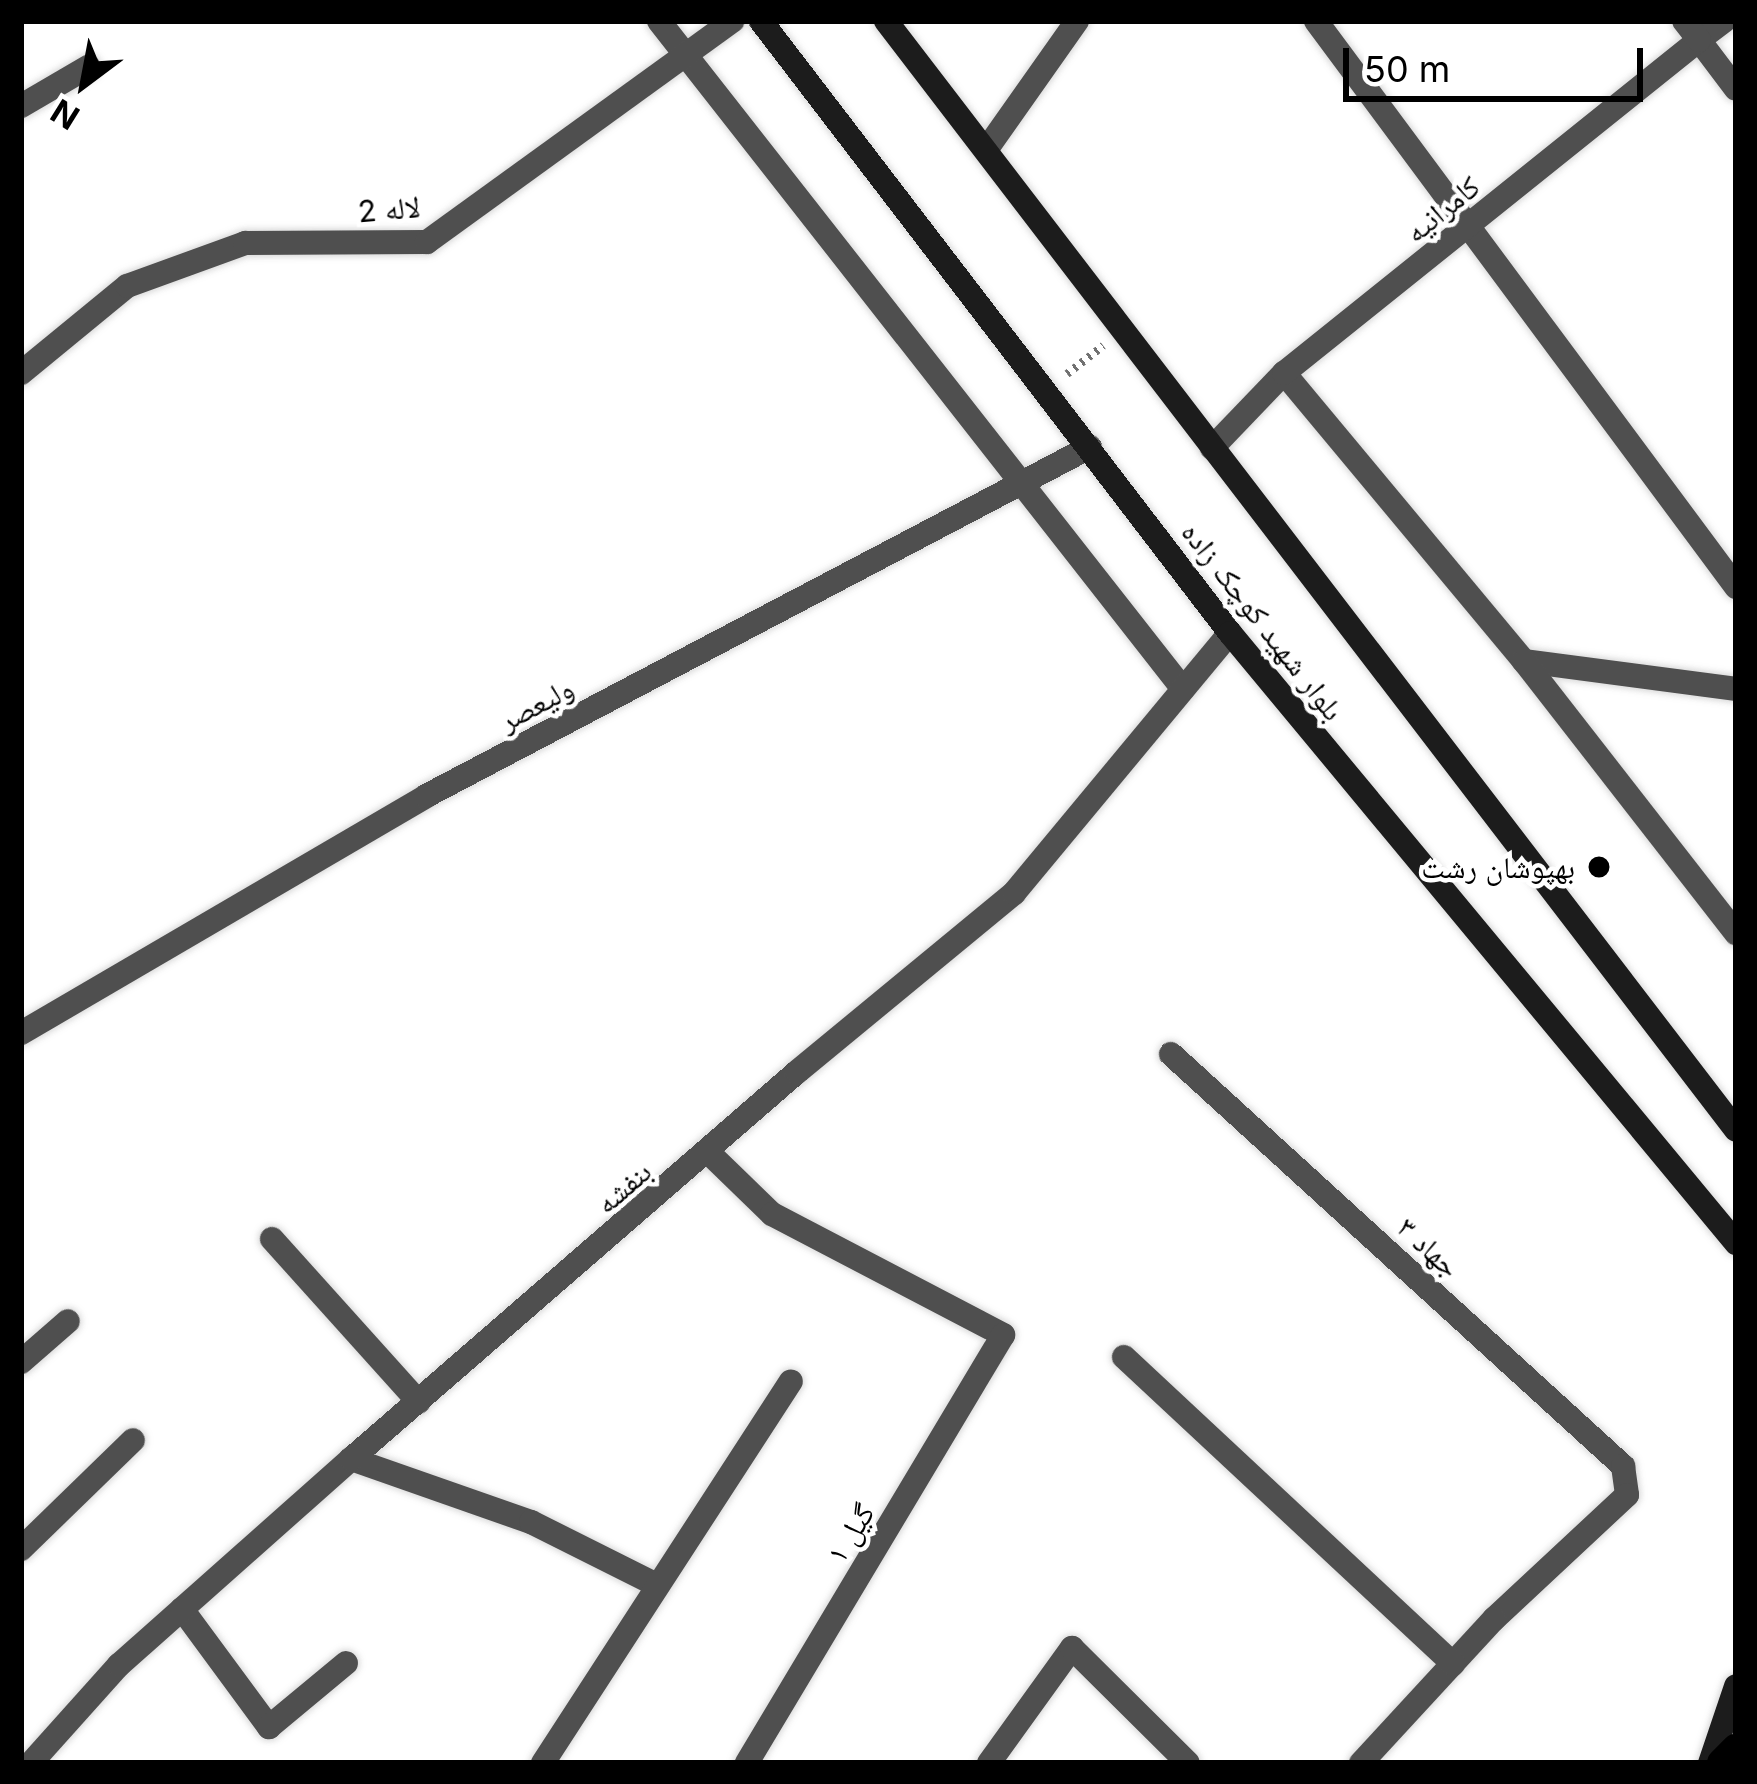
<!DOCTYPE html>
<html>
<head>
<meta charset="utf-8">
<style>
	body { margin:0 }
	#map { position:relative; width:1757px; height:1784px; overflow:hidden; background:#fff; font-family:Inter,"Noto Naskh Arabic",sans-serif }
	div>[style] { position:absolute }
	.path>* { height:8px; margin-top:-4px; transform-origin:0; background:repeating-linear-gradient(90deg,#717171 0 3px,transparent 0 9px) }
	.roads { filter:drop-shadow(0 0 3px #dbdbdb) drop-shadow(0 0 3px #dbdbdb) }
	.lane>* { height:24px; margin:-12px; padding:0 12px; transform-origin:12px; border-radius:12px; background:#4f4f4f }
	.street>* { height:24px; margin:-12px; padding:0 12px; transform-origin:12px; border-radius:12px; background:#4f4f4f }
	.secondary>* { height:24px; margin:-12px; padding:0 12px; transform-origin:12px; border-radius:12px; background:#1c1c1c }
	.primary>* { height:30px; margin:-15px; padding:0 15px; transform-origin:15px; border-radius:15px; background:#000 }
	.dots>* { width:33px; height:33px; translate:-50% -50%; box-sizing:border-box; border:6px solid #fff; border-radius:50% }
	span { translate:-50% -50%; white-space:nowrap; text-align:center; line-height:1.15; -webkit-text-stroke:9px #fff; paint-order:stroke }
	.street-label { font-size:30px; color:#000 }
	.poi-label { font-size:30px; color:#000 }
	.right { translate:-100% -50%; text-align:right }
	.frame { position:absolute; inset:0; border:24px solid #000; pointer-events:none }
	.north { position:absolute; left:24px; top:24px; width:120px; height:120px; -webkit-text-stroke:9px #fff; paint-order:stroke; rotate:212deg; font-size:33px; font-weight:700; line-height:48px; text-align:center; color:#000 }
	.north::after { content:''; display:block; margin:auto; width:42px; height:54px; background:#000; clip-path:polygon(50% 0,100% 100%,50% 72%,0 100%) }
	.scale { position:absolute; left:1343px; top:48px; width:300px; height:54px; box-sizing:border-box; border:6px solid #000; border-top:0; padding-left:15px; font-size:36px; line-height:42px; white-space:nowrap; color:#000; -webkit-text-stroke:9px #fff; paint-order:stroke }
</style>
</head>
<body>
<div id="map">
	<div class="path">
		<i style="left:1067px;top:374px;width:46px;rotate:-37.9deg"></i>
	</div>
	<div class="roads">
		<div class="lane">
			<i style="left:1316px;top:21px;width:705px;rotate:53.42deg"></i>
			<i style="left:1724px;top:21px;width:31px;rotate:143deg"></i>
			<i style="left:1699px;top:40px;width:61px;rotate:52.9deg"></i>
			<i style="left:21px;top:106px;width:78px;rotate:-30.2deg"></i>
			<i style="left:986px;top:150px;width:158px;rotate:-54.8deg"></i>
			<i style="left:1524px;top:661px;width:214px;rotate:7.5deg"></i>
			<i style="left:1171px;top:1054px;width:612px;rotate:42.35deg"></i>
			<i style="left:1623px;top:1466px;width:29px;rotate:82deg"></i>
			<i style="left:1627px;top:1495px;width:182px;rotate:137deg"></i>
			<i style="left:1494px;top:1619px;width:196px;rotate:132.7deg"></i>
			<i style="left:708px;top:1152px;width:89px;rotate:44.1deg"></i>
			<i style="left:772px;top:1214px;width:261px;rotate:27.6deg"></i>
			<i style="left:1003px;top:1335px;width:499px;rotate:120.9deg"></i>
			<i style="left:272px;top:1239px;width:219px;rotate:48deg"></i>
			<i style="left:1124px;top:1357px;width:450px;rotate:43deg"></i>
			<i style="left:21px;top:1362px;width:62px;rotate:-41.1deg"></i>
			<i style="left:351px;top:1459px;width:191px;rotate:19.3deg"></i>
			<i style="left:531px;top:1522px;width:139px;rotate:26.6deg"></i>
			<i style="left:21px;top:1549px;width:156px;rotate:-44.2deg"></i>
			<i style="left:182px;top:1609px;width:147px;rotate:53.6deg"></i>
			<i style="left:269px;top:1727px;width:100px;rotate:-39.7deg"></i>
			<i style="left:543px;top:1763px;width:455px;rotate:-57deg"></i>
			<i style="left:989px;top:1763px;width:142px;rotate:-54.2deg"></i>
			<i style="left:1072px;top:1648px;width:163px;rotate:44.8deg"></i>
		</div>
		<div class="street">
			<i style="left:659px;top:21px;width:849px;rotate:51.89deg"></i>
			<i style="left:21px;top:373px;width:137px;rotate:-39.4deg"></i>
			<i style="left:127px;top:286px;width:126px;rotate:-20deg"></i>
			<i style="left:245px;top:243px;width:182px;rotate:-0.3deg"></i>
			<i style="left:427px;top:242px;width:377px;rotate:-35.9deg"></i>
			<i style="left:1284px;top:373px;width:375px;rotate:50.2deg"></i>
			<i style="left:1524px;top:661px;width:345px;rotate:52.1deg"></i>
			<i style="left:1212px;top:448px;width:104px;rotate:-46.2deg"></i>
			<i style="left:1284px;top:373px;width:532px;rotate:-38.74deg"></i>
			<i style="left:1699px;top:40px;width:24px;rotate:-128deg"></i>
			<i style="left:21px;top:1033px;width:469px;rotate:-30.3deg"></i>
			<i style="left:426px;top:796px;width:750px;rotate:-27.73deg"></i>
			<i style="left:31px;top:1763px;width:132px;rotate:-48.1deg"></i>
			<i style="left:119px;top:1665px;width:310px;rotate:-41.6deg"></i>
			<i style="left:351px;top:1459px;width:590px;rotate:-40.95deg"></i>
			<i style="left:797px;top:1072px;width:281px;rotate:-39.5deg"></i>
			<i style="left:1014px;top:893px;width:338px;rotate:-50.3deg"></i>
		</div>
		<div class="secondary">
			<i style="left:761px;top:21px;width:771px;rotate:52.54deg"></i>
			<i style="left:1230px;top:633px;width:793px;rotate:50.32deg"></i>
			<i style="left:886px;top:21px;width:1397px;rotate:52.53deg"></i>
			<i style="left:1710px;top:1763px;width:81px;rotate:-71.3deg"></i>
		</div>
		<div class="primary">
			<i style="left:1722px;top:1763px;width:20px;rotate:-45deg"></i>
		</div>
	</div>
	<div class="dots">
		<i style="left:1599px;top:867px;background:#000"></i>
	</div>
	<div class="street-label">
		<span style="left:389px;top:209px;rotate:-5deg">لاله 2</span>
		<span style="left:1442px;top:209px;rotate:-39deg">کامرانیه</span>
		<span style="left:1263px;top:621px;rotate:52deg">بلوار شهید کوچک زاده</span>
		<span style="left:536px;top:704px;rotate:-28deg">ولیعصر</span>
		<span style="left:623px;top:1187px;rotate:-41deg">بنفشه</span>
		<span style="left:1429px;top:1247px;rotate:42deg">جهاد ۳</span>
		<span style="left:850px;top:1533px;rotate:-58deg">گیل ۱</span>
	</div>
	<div class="poi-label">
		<span class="right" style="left:1575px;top:867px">بهپوشان رشت</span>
	</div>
	<div class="frame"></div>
	<div class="north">N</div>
	<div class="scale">50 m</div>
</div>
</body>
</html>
